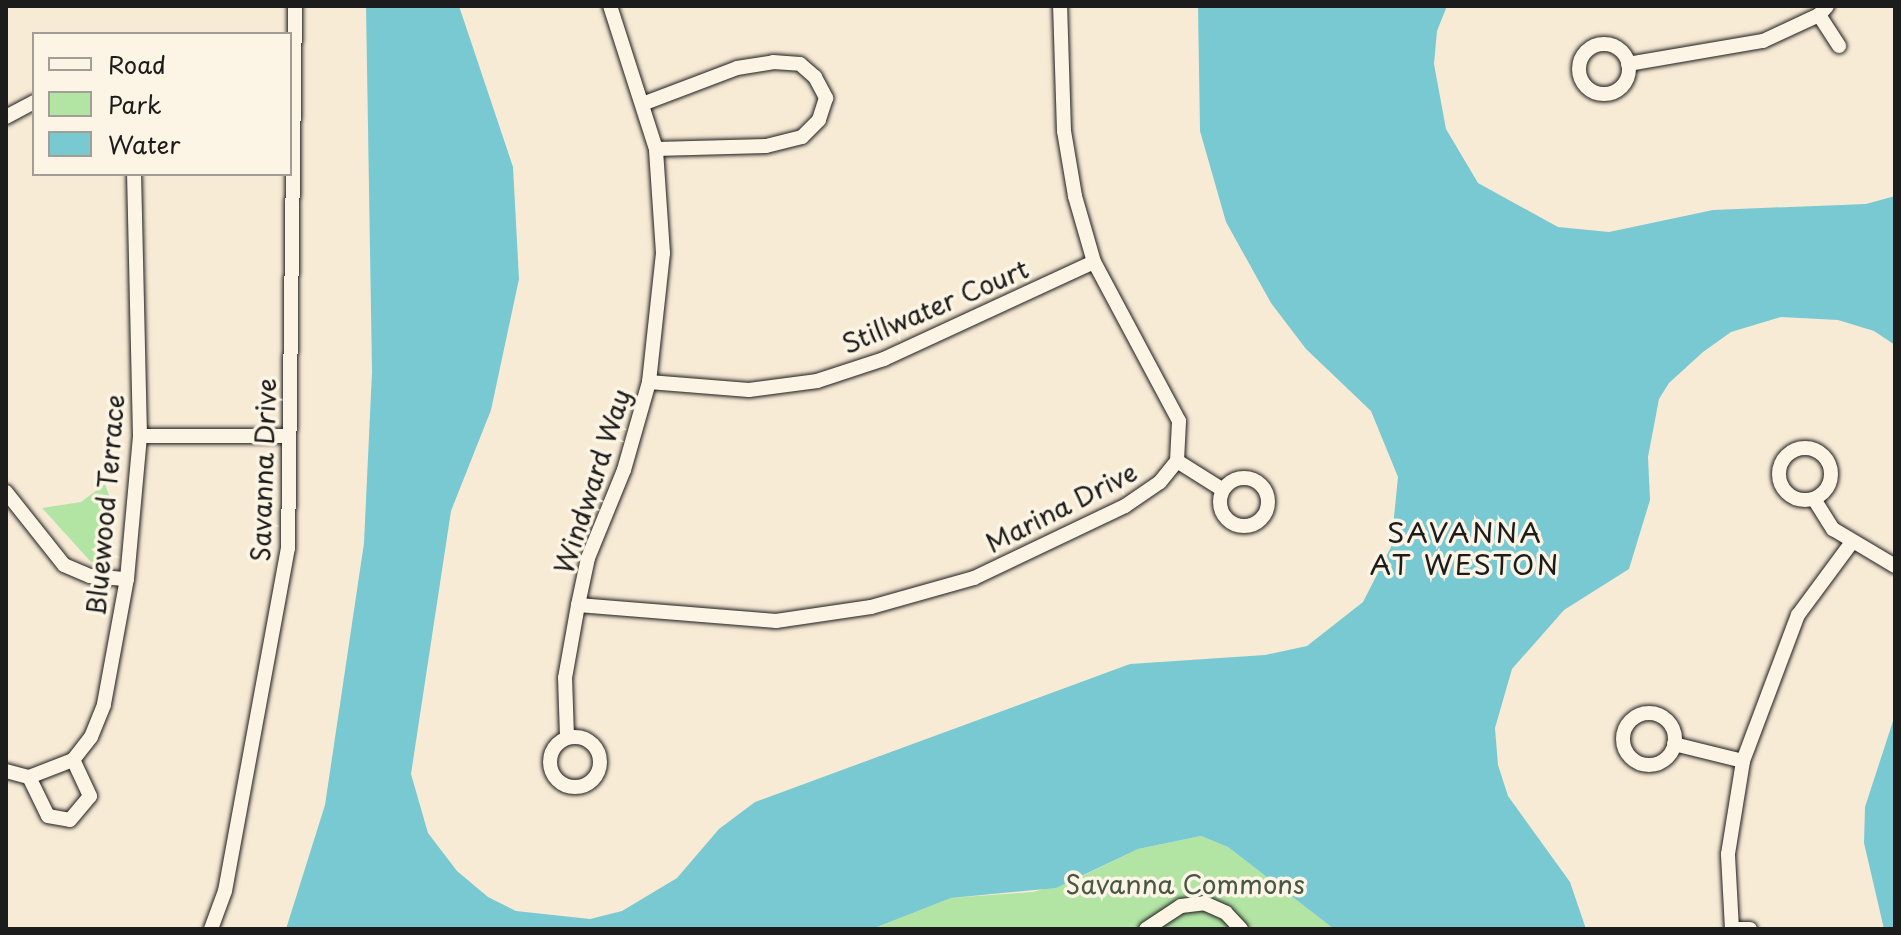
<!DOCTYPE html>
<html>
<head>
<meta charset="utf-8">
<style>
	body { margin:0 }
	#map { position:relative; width:1901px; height:935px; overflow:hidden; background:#f8ebd6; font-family:"Playpen Sans",sans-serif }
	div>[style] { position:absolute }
	.green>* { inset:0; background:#b2e4a4 }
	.water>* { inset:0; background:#78c9d2 }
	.roads { filter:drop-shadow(0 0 2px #1c1c1c) drop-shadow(0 0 2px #1c1c1c) }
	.minor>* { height:14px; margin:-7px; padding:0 7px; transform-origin:7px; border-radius:7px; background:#fcf5e5 }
	.minor>.ring { margin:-7px; padding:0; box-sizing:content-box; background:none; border:14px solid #fcf5e5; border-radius:50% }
	span { translate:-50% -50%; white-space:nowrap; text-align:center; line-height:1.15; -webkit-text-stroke:7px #fcf5e5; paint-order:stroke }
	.street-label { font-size:26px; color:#1c1c1c }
	.park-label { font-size:26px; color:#495845 }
	.neighbourhood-label { font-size:28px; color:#1c1c1c; letter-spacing:2px }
	.frame { position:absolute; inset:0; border:8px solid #1c1c1c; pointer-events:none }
	.legend { position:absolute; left:32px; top:32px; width:260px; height:144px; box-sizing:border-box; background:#fcf5e5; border:2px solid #a29e95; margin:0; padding:10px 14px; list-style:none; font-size:24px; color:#1c1c1c }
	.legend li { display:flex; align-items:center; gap:16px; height:40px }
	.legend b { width:40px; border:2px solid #a29e95 }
</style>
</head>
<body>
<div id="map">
	<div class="green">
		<i style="clip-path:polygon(105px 484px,112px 504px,111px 540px,103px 559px,91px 562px,42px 508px,81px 502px)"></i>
		<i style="clip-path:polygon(1201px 836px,1228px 847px,1334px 929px,872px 929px,951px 898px,1033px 892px,1072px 881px,1138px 849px)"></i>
	</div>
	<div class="water">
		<i style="clip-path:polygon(366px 6px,459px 6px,513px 167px,519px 279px,491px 410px,451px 511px,411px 774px,428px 833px,457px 871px,488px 897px,516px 911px,590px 919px,622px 911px,677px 878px,719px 829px,755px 802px,1130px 664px,1265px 655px,1307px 646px,1363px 602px,1391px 547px,1398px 477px,1371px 411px,1306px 349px,1271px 303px,1226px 222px,1200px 131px,1198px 6px,1447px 6px,1437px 31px,1434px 64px,1446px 129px,1478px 183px,1558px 227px,1609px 232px,1713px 210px,1866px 204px,1895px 196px,1895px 345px,1874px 331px,1838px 320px,1781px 317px,1731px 332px,1703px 352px,1669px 383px,1659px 399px,1648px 457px,1650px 500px,1629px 569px,1564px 610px,1512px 669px,1495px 728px,1498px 765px,1508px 796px,1570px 882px,1586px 929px,1334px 929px,1228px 847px,1201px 836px,1138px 849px,1056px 888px,951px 898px,872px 929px,286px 929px,325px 805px,364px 543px,372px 372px)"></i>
		<i style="clip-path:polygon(1895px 715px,1895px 929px,1884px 929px,1864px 843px,1865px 807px)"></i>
	</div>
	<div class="roads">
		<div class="minor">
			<i style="left:1819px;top:15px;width:37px;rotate:57deg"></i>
			<i class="ring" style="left:1579px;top:44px;width:36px;height:36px"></i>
			<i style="left:1628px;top:64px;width:137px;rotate:-9.7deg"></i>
			<i style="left:1763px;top:41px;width:62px;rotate:-24.9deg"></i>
			<i style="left:1819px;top:15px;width:12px;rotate:-48deg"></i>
			<i style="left:645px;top:103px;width:98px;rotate:-20.8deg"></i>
			<i style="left:737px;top:68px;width:36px;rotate:-9deg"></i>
			<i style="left:773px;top:62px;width:27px;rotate:4deg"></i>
			<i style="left:800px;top:64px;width:20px;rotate:41deg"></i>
			<i style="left:815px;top:77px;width:24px;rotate:62deg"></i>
			<i style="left:826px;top:98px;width:23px;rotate:108deg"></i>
			<i style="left:819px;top:120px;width:24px;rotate:135deg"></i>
			<i style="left:802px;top:137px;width:37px;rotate:166deg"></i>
			<i style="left:766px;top:146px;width:110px;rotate:178.4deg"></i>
			<i style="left:6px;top:117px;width:32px;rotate:-28deg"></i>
			<i style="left:649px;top:382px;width:100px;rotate:4.6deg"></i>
			<i style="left:749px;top:390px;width:69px;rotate:-7.5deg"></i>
			<i style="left:817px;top:381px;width:71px;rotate:-18.2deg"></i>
			<i style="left:884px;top:359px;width:231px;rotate:-24.8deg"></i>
			<i style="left:140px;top:436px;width:149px"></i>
			<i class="ring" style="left:1779px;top:448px;width:38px;height:38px"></i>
			<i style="left:1177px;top:461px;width:54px;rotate:32.2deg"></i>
			<i class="ring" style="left:1220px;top:478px;width:34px;height:34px"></i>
			<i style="left:6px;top:492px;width:93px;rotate:51.5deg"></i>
			<i style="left:64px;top:565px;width:28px;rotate:23deg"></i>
			<i style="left:90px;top:576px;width:37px;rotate:5deg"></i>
			<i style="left:1814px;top:499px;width:36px;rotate:58deg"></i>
			<i style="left:1833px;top:529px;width:72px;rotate:30.8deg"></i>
			<i style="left:578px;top:605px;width:199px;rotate:4.6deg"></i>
			<i style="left:776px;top:621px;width:96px;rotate:-8.4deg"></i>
			<i style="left:871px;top:607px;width:107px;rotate:-15.7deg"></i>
			<i style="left:974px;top:578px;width:167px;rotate:-25.5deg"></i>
			<i style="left:1125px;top:506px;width:42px;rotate:-34.4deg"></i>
			<i style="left:1160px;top:482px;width:27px;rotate:-51deg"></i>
			<i style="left:1177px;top:461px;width:40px;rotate:-87.1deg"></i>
			<i style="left:1179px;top:421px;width:180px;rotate:-118.1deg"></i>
			<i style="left:1094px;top:262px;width:69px;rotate:-106.1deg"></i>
			<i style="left:1075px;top:196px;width:66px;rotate:-99.6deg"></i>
			<i style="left:1064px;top:131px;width:125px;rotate:-91.8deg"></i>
			<i class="ring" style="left:1623px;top:713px;width:38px;height:38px"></i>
			<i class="ring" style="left:550px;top:737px;width:36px;height:36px"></i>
			<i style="left:567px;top:737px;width:59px;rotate:-91.9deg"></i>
			<i style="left:565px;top:678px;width:74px;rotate:-79.9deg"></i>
			<i style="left:578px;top:605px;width:48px;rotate:-78deg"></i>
			<i style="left:588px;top:558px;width:95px;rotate:-67.8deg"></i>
			<i style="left:624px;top:470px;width:91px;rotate:-74.1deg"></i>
			<i style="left:649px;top:382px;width:130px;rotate:-83.8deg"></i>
			<i style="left:663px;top:253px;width:104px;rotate:-93.9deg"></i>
			<i style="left:656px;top:149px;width:150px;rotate:-107.8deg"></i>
			<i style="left:1674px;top:744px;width:71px;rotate:13.8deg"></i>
			<i style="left:6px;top:771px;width:24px;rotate:15deg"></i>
			<i style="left:29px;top:777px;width:47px;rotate:-21.1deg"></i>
			<i style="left:73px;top:760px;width:29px;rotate:-52deg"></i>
			<i style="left:91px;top:737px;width:35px;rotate:-68deg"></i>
			<i style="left:104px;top:704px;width:127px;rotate:-79.6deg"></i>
			<i style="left:127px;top:579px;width:144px;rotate:-84.8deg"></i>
			<i style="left:140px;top:436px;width:262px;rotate:-91.3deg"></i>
			<i style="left:29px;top:777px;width:43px;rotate:64deg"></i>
			<i style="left:48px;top:816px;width:22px;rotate:10deg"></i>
			<i style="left:70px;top:820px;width:31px;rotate:-50deg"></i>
			<i style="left:90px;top:796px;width:40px;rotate:-115deg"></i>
			<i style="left:211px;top:929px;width:40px;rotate:-69.8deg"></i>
			<i style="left:225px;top:891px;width:349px;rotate:-79.6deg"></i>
			<i style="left:288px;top:548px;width:542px;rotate:-89.26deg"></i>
			<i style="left:1146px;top:929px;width:42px;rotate:-33.3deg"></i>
			<i style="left:1181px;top:906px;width:23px;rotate:-7deg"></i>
			<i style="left:1204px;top:903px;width:24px;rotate:24deg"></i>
			<i style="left:1226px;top:913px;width:22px;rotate:47deg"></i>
			<i style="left:1732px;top:929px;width:75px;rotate:-93.1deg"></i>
			<i style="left:1728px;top:854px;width:94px;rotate:-80.8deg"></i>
			<i style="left:1743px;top:761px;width:156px;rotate:-69.4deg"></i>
			<i style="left:1798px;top:615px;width:91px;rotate:-53.5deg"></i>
			<i style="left:1736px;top:929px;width:14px"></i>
		</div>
	</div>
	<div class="street-label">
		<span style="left:935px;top:306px;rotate:-23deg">Stillwater Court</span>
		<span style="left:263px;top:470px;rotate:-88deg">Savanna Drive</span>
		<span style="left:592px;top:481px;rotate:-72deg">Windward Way</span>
		<span style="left:105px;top:505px;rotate:-85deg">Bluewood Terrace</span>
		<span style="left:1061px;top:507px;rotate:-27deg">Marina Drive</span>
	</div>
	<div class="park-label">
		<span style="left:1185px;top:884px">Savanna Commons</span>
	</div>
	<div class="neighbourhood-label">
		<span style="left:1465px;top:548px">SAVANNA<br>AT WESTON</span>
	</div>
	<div class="frame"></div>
	<ul class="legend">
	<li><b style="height:10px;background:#fcf5e5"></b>Road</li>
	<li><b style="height:22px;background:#b2e4a4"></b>Park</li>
	<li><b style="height:22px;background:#78c9d2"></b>Water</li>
	</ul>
</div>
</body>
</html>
